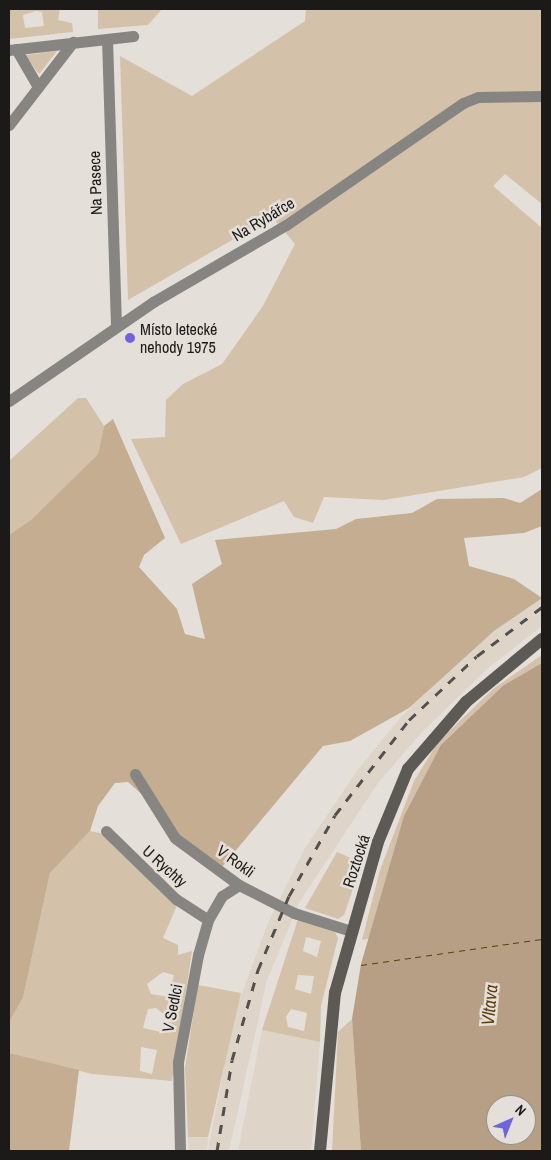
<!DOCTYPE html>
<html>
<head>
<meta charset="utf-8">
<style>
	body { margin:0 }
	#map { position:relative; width:551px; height:1160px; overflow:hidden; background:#e5dfd9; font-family:"Archivo Narrow",sans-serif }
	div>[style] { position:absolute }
	.built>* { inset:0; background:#ded4c7 }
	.green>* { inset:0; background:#d3c1aa }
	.forest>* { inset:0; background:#c4ad91 }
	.water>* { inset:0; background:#b69f84 }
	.ferry>* { height:1px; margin-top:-0.5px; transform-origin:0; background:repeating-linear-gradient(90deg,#5c3c09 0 6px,transparent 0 11px) }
	.minor>* { height:11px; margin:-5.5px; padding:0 5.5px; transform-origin:5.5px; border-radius:5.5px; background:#878582 }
	.secondary>* { height:12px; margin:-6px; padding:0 6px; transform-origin:6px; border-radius:6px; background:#5d5a56 }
	.rail>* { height:3px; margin-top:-1.5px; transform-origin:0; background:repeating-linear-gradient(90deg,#53504d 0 9px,transparent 0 18px) }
	.dots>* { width:14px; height:14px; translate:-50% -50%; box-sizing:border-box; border:2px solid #e5dfd9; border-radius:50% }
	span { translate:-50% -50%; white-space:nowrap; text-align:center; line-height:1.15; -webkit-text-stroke:5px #e5dfd9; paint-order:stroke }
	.street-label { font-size:16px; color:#1c1a18 }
	.poi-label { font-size:16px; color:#1c1a18 }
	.left { translate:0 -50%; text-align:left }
	.water-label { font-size:18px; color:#5c3c09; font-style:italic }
	.frame { position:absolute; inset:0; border:10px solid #1c1a18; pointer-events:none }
	.north { position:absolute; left:486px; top:1095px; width:50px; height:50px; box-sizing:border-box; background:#e5dfd9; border:1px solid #95908c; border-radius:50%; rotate:44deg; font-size:14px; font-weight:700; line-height:20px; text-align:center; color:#1c1a18 }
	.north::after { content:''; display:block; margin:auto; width:18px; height:22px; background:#6d64de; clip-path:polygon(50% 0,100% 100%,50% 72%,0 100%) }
</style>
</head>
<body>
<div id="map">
	<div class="built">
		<i style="clip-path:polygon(542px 596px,542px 626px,488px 668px,421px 733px,378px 783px,300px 901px,267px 980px,229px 1151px,208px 1151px,235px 1012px,268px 923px,305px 848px,359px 768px,402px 716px,471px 649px)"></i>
		<i style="clip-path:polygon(262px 1030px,320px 1042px,311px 1151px,238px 1151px)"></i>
		<i style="clip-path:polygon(188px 1137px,208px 1137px,207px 1151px,189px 1151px)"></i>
	</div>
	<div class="green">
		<i style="clip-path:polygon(evenodd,9px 9px,60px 9px,58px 20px,72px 23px,73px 32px,9px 39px,9px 9px,36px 11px,42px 12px,44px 26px,25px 28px,23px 15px,36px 11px)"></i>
		<i style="clip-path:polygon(98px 9px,162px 9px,148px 25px,98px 29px)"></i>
		<i style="clip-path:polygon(306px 9px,542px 9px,542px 204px,505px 174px,493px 186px,542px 228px,542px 468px,524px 477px,384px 500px,324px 497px,313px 523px,294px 517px,284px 501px,181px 544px,131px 439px,165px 437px,166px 400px,183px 384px,222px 364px,263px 306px,295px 244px,272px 217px,128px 300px,120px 56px,192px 96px,305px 21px)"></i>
		<i style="clip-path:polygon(57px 51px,39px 74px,26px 57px,26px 55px)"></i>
		<i style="clip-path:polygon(78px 398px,86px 398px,104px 426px,98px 454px,32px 519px,9px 535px,9px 461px)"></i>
		<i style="clip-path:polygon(542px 655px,542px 663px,504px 685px,371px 938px,362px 940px,380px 870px,414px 781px,438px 742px,493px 689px)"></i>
		<i style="clip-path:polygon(evenodd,90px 831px,104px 834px,178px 903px,163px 938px,178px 945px,178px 955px,192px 951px,172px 1081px,92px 1074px,9px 1053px,9px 1022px,23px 998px,50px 873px,90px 831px,163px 972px,174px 975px,172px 983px,176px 984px,169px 997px,151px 994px,147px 984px,163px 972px,90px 831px,156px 1008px,170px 1019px,168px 1028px,161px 1032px,143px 1028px,148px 1009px,156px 1008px,90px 831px,141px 1047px,157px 1050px,152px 1074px,140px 1071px,141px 1047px)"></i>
		<i style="clip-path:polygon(337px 852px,362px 863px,344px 915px,338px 919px,305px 908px)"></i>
		<i style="clip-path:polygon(evenodd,298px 919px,335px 932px,338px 938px,321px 1006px,320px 1042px,262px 1030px,298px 919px,306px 937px,321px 941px,317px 957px,303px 951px,306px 937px,298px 919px,298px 975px,314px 976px,311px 994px,295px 989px,298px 975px,298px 919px,291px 1009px,307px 1013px,304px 1031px,288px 1027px,286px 1017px,291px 1009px)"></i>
		<i style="clip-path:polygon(198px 985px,241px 993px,208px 1137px,188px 1137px,185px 1068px)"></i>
		<i style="clip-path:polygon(352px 1019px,361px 1151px,332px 1151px,338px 1032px)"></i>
	</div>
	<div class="forest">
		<i style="clip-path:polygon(113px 419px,165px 538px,144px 555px,139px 567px,177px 609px,185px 634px,205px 639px,192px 584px,222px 564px,215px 540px,336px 529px,356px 519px,412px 513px,437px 499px,504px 498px,520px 503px,542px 489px,542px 526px,524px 533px,464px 538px,469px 566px,514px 579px,542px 598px,494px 631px,409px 708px,350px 741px,323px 746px,222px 867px,171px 829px,156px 807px,128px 782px,115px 783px,98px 806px,90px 831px,50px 873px,23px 998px,9px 1022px,9px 535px,32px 519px,98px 454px,104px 426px)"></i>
		<i style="clip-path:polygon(9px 1053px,79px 1070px,69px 1151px,9px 1151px)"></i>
	</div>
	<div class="water">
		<i style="clip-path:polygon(evenodd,542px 663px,542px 1151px,361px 1151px,352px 1019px,361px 964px,404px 816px,441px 745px,504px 685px,542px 663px,496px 1105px,526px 1105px,526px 1135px,496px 1135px,496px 1105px)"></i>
	</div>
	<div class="ferry">
		<i style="left:361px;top:965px;width:183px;rotate:-8.2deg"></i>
	</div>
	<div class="minor">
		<i style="left:107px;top:39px;width:287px;rotate:88.2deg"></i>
		<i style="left:16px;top:49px;width:44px;rotate:59.9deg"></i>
		<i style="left:9px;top:50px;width:125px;rotate:-6.4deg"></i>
		<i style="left:9px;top:125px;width:105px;rotate:-52.4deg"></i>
		<i style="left:9px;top:401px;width:175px;rotate:-34.5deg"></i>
		<i style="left:153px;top:302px;width:154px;rotate:-30.1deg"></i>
		<i style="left:286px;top:225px;width:215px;rotate:-34.6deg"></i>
		<i style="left:463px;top:103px;width:16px;rotate:-22deg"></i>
		<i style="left:478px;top:97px;width:64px;rotate:-0.9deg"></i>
		<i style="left:135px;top:774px;width:75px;rotate:58deg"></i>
		<i style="left:175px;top:838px;width:79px;rotate:36.3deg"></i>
		<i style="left:239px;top:885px;width:62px;rotate:27deg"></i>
		<i style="left:294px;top:913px;width:60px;rotate:17.5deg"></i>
		<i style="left:106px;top:831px;width:98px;rotate:44.2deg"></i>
		<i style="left:176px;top:899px;width:38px;rotate:33deg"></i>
		<i style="left:180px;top:1151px;width:89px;rotate:-91.3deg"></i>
		<i style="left:178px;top:1062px;width:109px;rotate:-79.4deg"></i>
		<i style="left:198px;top:955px;width:36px;rotate:-74deg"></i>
		<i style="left:208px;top:920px;width:28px;rotate:-60deg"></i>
		<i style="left:222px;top:896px;width:20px;rotate:-33deg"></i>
	</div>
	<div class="secondary">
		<i style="left:320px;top:1151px;width:159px;rotate:-84.6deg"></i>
		<i style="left:335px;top:993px;width:157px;rotate:-74.1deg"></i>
		<i style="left:378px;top:842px;width:79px;rotate:-67.7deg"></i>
		<i style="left:408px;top:769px;width:89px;rotate:-49.1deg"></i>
		<i style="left:466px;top:702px;width:99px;rotate:-39.7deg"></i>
	</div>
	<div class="rail">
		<i style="left:217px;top:1151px;width:92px;rotate:-80.6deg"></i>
		<i style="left:232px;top:1060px;width:94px;rotate:-73.9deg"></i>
		<i style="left:258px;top:970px;width:80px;rotate:-67.3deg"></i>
		<i style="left:289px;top:896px;width:93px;rotate:-60.4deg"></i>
		<i style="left:335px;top:815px;width:120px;rotate:-52.1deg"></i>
		<i style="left:409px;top:720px;width:93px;rotate:-43.3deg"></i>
		<i style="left:477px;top:656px;width:81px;rotate:-37deg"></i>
	</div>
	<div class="dots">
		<i style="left:130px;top:338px;background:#6d64de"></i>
	</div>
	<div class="street-label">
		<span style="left:95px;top:183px;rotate:-92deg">Na Pasece</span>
		<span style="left:263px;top:219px;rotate:-31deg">Na Rybářce</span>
		<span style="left:236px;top:861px;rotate:36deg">V Rokli</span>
		<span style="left:356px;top:861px;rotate:-72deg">Roztocká</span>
		<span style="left:165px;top:866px;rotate:42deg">U Rychty</span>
		<span style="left:172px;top:1008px;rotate:-79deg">V Sedlci</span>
	</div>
	<div class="poi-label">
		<span class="left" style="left:140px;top:338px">Místo letecké<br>nehody 1975</span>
	</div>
	<div class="water-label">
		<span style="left:490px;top:1005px;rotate:-85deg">Vltava</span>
	</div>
	<div class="frame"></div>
	<div class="north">N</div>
</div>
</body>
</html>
